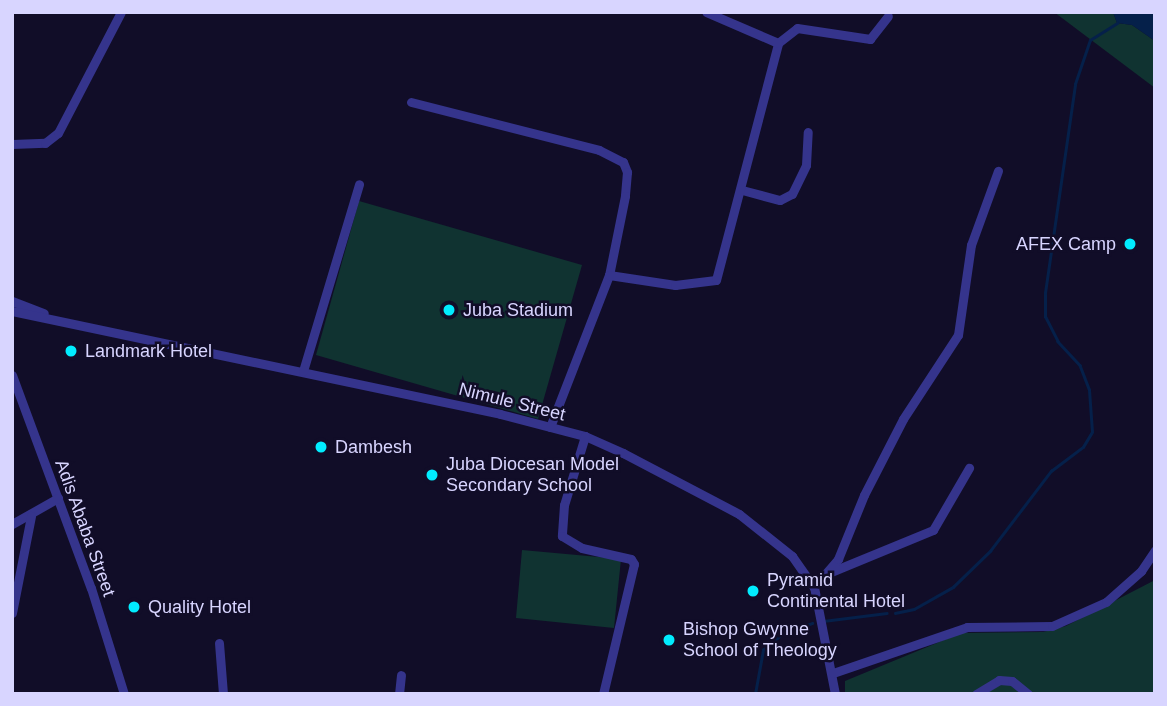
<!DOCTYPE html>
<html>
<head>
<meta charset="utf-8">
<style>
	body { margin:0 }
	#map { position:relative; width:1167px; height:706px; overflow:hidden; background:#110d28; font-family:Helvetica,sans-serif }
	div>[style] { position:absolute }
	.green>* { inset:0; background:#103331 }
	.water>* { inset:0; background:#05204a }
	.stream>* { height:2.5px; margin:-1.25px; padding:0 1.25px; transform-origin:1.25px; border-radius:1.25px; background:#05204a }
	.minor>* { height:9px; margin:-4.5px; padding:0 4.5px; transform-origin:4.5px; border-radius:4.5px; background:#35348c }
	.dots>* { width:19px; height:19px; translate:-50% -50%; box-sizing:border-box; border:4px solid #110d28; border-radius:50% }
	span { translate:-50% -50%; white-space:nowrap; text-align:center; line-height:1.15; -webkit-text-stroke:5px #110d28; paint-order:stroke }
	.poi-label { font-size:18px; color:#d8d5ff }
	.right { translate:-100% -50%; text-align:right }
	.left { translate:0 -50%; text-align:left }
	.street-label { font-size:18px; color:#d8d5ff }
	.frame { position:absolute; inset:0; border:14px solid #d8d5ff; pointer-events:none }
</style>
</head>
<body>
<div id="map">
	<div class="green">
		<i style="clip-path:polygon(1054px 12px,1113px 12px,1117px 23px,1132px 25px,1155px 41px,1155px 88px)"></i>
		<i style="clip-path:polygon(359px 201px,582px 265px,538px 419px,316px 355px)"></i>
		<i style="clip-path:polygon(522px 550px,621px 559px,614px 628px,516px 618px)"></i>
		<i style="clip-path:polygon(1155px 580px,1155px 694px,845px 694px,845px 681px,961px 633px,1043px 632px,1066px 626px)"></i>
	</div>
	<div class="water">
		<i style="clip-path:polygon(1113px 12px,1155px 12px,1155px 41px,1132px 25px,1117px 23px)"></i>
	</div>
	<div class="stream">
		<i style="left:895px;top:613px;width:19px;rotate:-12deg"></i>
		<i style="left:914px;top:609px;width:45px;rotate:-29.4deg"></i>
		<i style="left:953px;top:587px;width:52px;rotate:-44.2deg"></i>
		<i style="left:990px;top:551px;width:101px;rotate:-52.7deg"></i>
		<i style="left:1051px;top:471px;width:40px;rotate:-37deg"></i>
		<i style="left:1083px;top:447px;width:17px;rotate:-59deg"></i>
		<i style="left:1092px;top:432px;width:42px;rotate:-94.1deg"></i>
		<i style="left:1089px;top:390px;width:26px;rotate:-111deg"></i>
		<i style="left:1080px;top:366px;width:33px;rotate:-133deg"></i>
		<i style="left:1058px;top:342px;width:28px;rotate:-117deg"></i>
		<i style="left:1045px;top:317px;width:24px;rotate:-90deg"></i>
		<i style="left:1045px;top:293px;width:211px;rotate:-81.8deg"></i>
		<i style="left:1075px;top:84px;width:46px;rotate:-71.2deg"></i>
		<i style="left:1090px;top:40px;width:32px;rotate:-32deg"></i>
		<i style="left:823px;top:621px;width:64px;rotate:-7.1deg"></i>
		<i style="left:755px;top:694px;width:45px;rotate:-79.7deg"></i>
		<i style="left:763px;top:650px;width:25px;rotate:-40deg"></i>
		<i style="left:782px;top:634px;width:32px;rotate:-20deg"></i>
	</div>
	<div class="minor">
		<i style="left:778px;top:43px;width:24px;rotate:-38deg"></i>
		<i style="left:797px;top:28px;width:74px;rotate:8.6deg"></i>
		<i style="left:870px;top:39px;width:29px;rotate:-52deg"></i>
		<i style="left:411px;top:102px;width:194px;rotate:14.3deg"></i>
		<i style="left:599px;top:150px;width:27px;rotate:27deg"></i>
		<i style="left:623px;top:162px;width:11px;rotate:68deg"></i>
		<i style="left:627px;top:172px;width:24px;rotate:95deg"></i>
		<i style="left:625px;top:196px;width:81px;rotate:101.4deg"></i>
		<i style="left:609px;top:275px;width:163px;rotate:111.2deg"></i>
		<i style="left:12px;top:144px;width:33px;rotate:-2deg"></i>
		<i style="left:45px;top:143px;width:16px;rotate:-38deg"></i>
		<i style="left:58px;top:133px;width:136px;rotate:-62.5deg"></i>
		<i style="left:742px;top:190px;width:39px;rotate:15deg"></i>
		<i style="left:780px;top:200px;width:13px;rotate:-27deg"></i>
		<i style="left:792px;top:194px;width:32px;rotate:-64deg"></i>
		<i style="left:806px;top:165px;width:33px;rotate:-87deg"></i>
		<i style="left:609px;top:275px;width:67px;rotate:8.6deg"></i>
		<i style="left:675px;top:285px;width:41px;rotate:-7deg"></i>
		<i style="left:716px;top:280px;width:245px;rotate:-75.3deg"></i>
		<i style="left:778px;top:43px;width:78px;rotate:-156.7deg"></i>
		<i style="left:12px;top:301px;width:34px;rotate:21deg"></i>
		<i style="left:12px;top:311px;width:499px;rotate:11.9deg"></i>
		<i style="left:500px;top:414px;width:88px;rotate:14.5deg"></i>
		<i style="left:585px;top:436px;width:42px;rotate:24.1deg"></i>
		<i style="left:623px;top:453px;width:131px;rotate:27.7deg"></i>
		<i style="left:739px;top:514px;width:68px;rotate:38.4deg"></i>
		<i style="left:792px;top:556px;width:38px;rotate:55deg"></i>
		<i style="left:814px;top:587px;width:109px;rotate:78.9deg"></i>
		<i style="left:303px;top:371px;width:195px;rotate:-73.3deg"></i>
		<i style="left:12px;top:375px;width:227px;rotate:69.7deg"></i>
		<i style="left:91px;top:588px;width:111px;rotate:72.7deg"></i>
		<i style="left:585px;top:436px;width:72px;rotate:106.9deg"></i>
		<i style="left:564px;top:505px;width:31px;rotate:94deg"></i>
		<i style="left:562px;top:536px;width:23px;rotate:31deg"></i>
		<i style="left:582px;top:548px;width:50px;rotate:12.7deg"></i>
		<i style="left:631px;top:559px;width:6px;rotate:59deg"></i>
		<i style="left:634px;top:564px;width:134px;rotate:103.4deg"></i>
		<i style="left:12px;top:524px;width:53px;rotate:-29.5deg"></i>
		<i style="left:826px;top:574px;width:116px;rotate:-22.4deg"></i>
		<i style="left:933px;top:530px;width:72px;rotate:-59.9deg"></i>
		<i style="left:814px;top:587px;width:37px;rotate:-49deg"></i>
		<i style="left:838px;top:559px;width:69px;rotate:-67.9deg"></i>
		<i style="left:864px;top:495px;width:85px;rotate:-62.8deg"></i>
		<i style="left:903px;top:419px;width:100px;rotate:-56.8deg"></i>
		<i style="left:958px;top:335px;width:91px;rotate:-81.8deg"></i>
		<i style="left:971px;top:245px;width:79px;rotate:-70deg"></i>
		<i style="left:12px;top:613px;width:99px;rotate:-78.9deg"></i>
		<i style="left:219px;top:643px;width:51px;rotate:85.5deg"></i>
		<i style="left:833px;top:673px;width:142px;rotate:-18.9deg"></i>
		<i style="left:967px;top:627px;width:85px;rotate:-0.7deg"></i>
		<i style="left:1052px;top:626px;width:59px;rotate:-24deg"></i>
		<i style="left:1106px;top:602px;width:47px;rotate:-41.5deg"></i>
		<i style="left:1141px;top:571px;width:25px;rotate:-56deg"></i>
		<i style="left:399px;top:694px;width:19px;rotate:-84deg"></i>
		<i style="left:976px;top:694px;width:27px;rotate:-31deg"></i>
		<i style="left:999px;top:680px;width:13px;rotate:4deg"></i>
		<i style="left:1012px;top:681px;width:21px;rotate:39deg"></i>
	</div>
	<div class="dots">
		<i style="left:1130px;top:244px;background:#01ecff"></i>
		<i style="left:449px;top:310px;background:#01ecff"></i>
		<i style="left:71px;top:351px;background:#01ecff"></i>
		<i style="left:321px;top:447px;background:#01ecff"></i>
		<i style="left:432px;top:475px;background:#01ecff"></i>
		<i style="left:753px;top:591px;background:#01ecff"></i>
		<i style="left:134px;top:607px;background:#01ecff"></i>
		<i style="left:669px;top:640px;background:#01ecff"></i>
	</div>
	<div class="poi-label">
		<span class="right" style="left:1116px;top:244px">AFEX Camp</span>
		<span class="left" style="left:463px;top:310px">Juba Stadium</span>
		<span class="left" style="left:85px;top:351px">Landmark Hotel</span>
		<span class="left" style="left:335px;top:447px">Dambesh</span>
		<span class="left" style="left:446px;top:475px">Juba Diocesan Model<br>Secondary School</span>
		<span class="left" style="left:767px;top:591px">Pyramid<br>Continental Hotel</span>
		<span class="left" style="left:148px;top:607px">Quality Hotel</span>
		<span class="left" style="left:683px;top:640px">Bishop Gwynne<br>School of Theology</span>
	</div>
	<div class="street-label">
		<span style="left:512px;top:402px;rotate:14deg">Nimule Street</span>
		<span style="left:85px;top:528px;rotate:70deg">Adis Ababa Street</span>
	</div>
	<div class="frame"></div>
</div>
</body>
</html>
